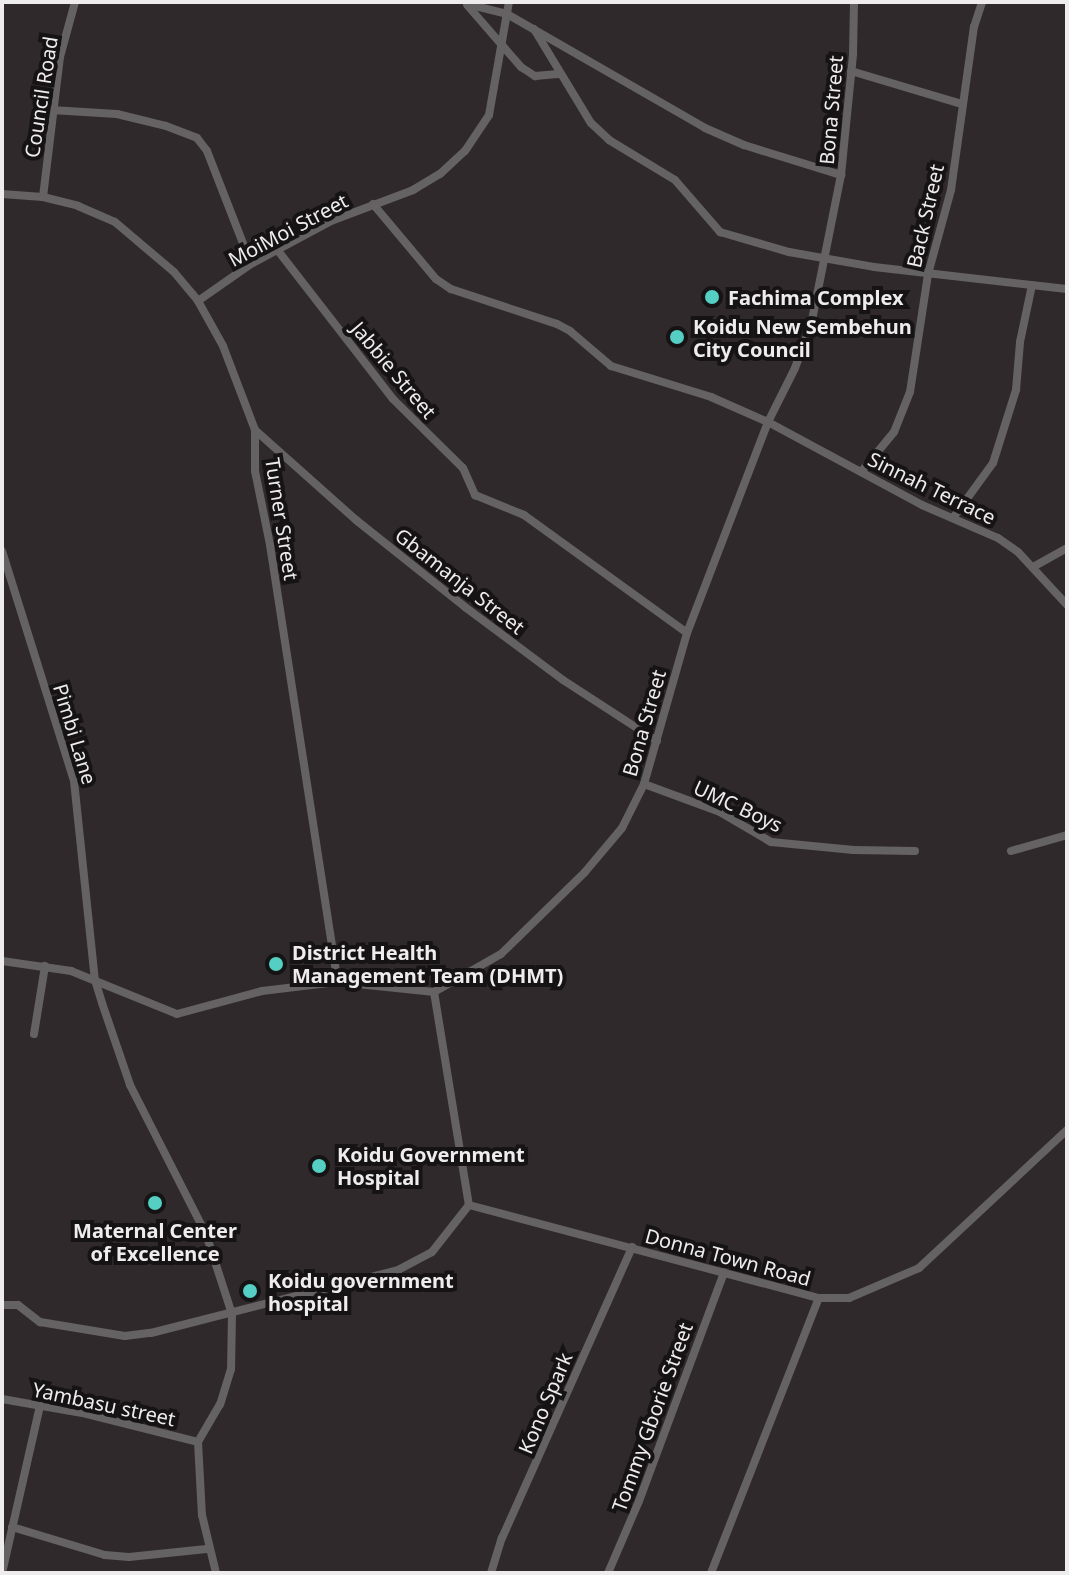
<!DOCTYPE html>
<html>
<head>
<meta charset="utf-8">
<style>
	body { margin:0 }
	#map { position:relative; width:1069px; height:1575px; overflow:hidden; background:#2f292b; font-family:"Noto Sans",sans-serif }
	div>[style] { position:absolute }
	.street>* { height:8px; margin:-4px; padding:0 4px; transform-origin:4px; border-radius:4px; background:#656263 }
	.dots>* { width:22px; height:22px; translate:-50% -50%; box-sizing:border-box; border:4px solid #151313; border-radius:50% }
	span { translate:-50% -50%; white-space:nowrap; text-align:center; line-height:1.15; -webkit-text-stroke:8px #151313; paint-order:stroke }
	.street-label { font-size:20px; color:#efeced }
	.poi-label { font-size:20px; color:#efeced; font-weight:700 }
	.left { translate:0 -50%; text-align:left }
	.frame { position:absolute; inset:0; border:4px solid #efeced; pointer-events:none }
</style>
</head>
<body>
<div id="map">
	<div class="street">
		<i style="left:467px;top:4px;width:41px;rotate:14deg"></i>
		<i style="left:507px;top:14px;width:228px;rotate:29.9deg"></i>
		<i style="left:705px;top:128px;width:43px;rotate:23.6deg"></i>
		<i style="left:744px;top:145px;width:102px;rotate:17.2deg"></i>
		<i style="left:468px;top:6px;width:81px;rotate:49deg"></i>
		<i style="left:521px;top:67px;width:17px;rotate:33deg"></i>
		<i style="left:535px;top:76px;width:23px;rotate:-5deg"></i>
		<i style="left:534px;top:29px;width:110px;rotate:58.8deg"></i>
		<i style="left:591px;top:123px;width:25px;rotate:43deg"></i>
		<i style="left:609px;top:140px;width:77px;rotate:31.2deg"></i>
		<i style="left:675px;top:180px;width:69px;rotate:49.1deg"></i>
		<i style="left:720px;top:232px;width:72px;rotate:16.2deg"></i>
		<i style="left:789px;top:252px;width:86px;rotate:10deg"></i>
		<i style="left:874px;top:267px;width:194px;rotate:6.5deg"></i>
		<i style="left:851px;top:71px;width:116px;rotate:16.6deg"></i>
		<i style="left:51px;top:110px;width:66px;rotate:3.5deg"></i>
		<i style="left:117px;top:114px;width:50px;rotate:13.8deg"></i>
		<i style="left:166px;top:126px;width:33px;rotate:21deg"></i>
		<i style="left:197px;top:138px;width:16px;rotate:52deg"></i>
		<i style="left:207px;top:151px;width:121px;rotate:68.7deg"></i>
		<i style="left:2px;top:194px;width:41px;rotate:4.2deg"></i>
		<i style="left:43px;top:197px;width:36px;rotate:14deg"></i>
		<i style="left:78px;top:206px;width:40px;rotate:23.4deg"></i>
		<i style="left:115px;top:222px;width:77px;rotate:40.3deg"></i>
		<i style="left:174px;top:272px;width:38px;rotate:50deg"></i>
		<i style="left:198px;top:301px;width:51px;rotate:60.9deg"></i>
		<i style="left:223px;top:346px;width:90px;rotate:69.1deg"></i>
		<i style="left:255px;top:430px;width:41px;rotate:90deg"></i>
		<i style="left:255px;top:471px;width:76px;rotate:78.5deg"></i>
		<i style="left:270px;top:545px;width:442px;rotate:81.2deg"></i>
		<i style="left:43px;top:197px;width:141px;rotate:-83.1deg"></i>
		<i style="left:60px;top:57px;width:57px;rotate:-74.7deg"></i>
		<i style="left:373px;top:204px;width:98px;rotate:50deg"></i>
		<i style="left:436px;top:279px;width:18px;rotate:34deg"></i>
		<i style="left:451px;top:289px;width:112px;rotate:18.3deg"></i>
		<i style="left:557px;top:324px;width:15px;rotate:28deg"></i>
		<i style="left:570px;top:331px;width:54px;rotate:40.5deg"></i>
		<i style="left:611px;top:366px;width:105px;rotate:17.2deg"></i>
		<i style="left:711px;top:397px;width:62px;rotate:23.7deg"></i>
		<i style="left:768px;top:422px;width:175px;rotate:28.3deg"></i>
		<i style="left:922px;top:505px;width:83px;rotate:23.5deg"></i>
		<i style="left:998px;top:538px;width:24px;rotate:35deg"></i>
		<i style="left:1018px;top:552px;width:72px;rotate:47.2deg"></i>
		<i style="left:279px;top:252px;width:186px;rotate:52.2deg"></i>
		<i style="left:393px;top:399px;width:98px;rotate:44.6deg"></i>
		<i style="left:463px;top:468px;width:30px;rotate:66deg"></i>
		<i style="left:475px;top:495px;width:53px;rotate:22.2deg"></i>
		<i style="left:524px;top:515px;width:201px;rotate:35.9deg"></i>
		<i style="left:198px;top:301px;width:65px;rotate:-34.9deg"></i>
		<i style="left:251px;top:264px;width:91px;rotate:-28.3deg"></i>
		<i style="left:331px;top:221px;width:88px;rotate:-20.7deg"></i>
		<i style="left:413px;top:190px;width:31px;rotate:-31deg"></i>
		<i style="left:440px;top:174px;width:34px;rotate:-43deg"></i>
		<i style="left:465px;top:151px;width:43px;rotate:-56.3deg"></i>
		<i style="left:489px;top:115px;width:115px;rotate:-80deg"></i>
		<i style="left:255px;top:430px;width:135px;rotate:41.7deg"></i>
		<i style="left:356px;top:520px;width:139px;rotate:38.6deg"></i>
		<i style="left:465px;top:607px;width:122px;rotate:36.7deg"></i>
		<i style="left:563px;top:680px;width:112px;rotate:33deg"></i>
		<i style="left:861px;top:472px;width:52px;rotate:-50.5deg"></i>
		<i style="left:894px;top:432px;width:43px;rotate:-68.2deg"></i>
		<i style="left:910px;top:392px;width:119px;rotate:-81.3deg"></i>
		<i style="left:928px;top:274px;width:87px;rotate:-74.7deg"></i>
		<i style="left:951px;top:190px;width:165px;rotate:-82deg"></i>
		<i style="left:974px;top:27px;width:26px;rotate:-72deg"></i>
		<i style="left:953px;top:518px;width:68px;rotate:-54deg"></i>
		<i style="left:993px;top:463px;width:77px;rotate:-72.5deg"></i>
		<i style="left:1016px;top:390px;width:48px;rotate:-85.2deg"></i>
		<i style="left:1020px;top:342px;width:58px;rotate:-78.1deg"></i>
		<i style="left:2px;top:551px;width:241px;rotate:72.6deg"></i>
		<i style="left:74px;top:781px;width:200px;rotate:84deg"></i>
		<i style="left:95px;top:980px;width:24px;rotate:73deg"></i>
		<i style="left:102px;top:1003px;width:87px;rotate:71.1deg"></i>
		<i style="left:130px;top:1085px;width:167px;rotate:63deg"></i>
		<i style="left:206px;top:1234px;width:84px;rotate:72deg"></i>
		<i style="left:232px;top:1314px;width:55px;rotate:91deg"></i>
		<i style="left:231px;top:1369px;width:37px;rotate:107deg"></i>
		<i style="left:220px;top:1404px;width:44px;rotate:120.1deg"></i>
		<i style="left:198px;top:1442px;width:73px;rotate:86.9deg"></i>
		<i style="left:202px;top:1515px;width:60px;rotate:76.4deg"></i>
		<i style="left:1033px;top:567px;width:39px;rotate:-29deg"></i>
		<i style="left:644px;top:784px;width:81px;rotate:20.2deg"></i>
		<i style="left:720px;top:812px;width:59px;rotate:30.5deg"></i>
		<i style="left:771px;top:842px;width:83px;rotate:5.5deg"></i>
		<i style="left:854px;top:850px;width:61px;rotate:0.9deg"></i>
		<i style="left:1011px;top:851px;width:58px;rotate:-15.9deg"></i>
		<i style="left:2px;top:961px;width:70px;rotate:8.2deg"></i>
		<i style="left:71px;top:971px;width:114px;rotate:22.1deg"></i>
		<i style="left:177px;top:1014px;width:88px;rotate:-15.1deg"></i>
		<i style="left:262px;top:991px;width:77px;rotate:-6.8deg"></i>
		<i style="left:338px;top:982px;width:97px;rotate:5.9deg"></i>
		<i style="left:434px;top:992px;width:77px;rotate:-29.6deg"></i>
		<i style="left:501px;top:954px;width:117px;rotate:-44.3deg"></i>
		<i style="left:585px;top:872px;width:57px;rotate:-49.9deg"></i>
		<i style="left:622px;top:828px;width:49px;rotate:-63.4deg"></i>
		<i style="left:644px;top:784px;width:157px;rotate:-74.1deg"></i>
		<i style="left:687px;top:633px;width:226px;rotate:-69deg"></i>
		<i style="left:768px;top:422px;width:60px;rotate:-63.4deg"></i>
		<i style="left:795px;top:368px;width:46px;rotate:-69.6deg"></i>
		<i style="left:811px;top:325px;width:153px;rotate:-78.7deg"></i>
		<i style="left:841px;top:175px;width:122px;rotate:-84.3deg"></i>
		<i style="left:853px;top:54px;width:52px;rotate:-88.9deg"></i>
		<i style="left:434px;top:992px;width:216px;rotate:80.7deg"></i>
		<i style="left:34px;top:1034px;width:69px;rotate:-80.8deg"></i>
		<i style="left:469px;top:1205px;width:362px;rotate:14.9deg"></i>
		<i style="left:819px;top:1298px;width:30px"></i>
		<i style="left:849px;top:1298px;width:76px;rotate:-23.2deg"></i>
		<i style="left:919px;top:1268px;width:202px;rotate:-43deg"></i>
		<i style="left:2px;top:1305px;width:16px"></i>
		<i style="left:18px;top:1305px;width:28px;rotate:38deg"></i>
		<i style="left:40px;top:1322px;width:86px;rotate:9.4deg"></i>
		<i style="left:125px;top:1336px;width:26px;rotate:-7deg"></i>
		<i style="left:151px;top:1333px;width:255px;rotate:-14.3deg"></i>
		<i style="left:398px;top:1270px;width:38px;rotate:-28deg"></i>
		<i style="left:432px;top:1252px;width:60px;rotate:-51.8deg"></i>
		<i style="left:2px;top:1399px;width:86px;rotate:10deg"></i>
		<i style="left:87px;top:1414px;width:114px;rotate:14.2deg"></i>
		<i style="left:12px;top:1527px;width:97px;rotate:16.8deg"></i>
		<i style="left:105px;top:1555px;width:24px;rotate:5deg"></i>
		<i style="left:129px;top:1557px;width:78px;rotate:-5.9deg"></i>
		<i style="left:2px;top:1573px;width:171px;rotate:-77.2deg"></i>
		<i style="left:491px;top:1573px;width:37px;rotate:-73deg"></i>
		<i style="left:502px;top:1538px;width:319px;rotate:-65.9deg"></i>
		<i style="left:608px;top:1573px;width:78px;rotate:-66.7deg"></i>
		<i style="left:639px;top:1501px;width:244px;rotate:-69.6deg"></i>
		<i style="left:711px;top:1573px;width:295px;rotate:-68.6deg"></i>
	</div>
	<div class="dots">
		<i style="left:712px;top:297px;background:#55cec4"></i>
		<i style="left:677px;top:337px;background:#55cec4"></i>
		<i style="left:276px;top:964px;background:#55cec4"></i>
		<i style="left:319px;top:1166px;background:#55cec4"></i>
		<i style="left:155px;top:1203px;background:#55cec4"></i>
		<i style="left:250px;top:1291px;background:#55cec4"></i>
	</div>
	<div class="street-label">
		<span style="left:41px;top:97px;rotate:-81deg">Council Road</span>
		<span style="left:831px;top:110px;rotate:-85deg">Bona Street</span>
		<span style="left:925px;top:216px;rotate:-77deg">Back Street</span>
		<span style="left:288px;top:230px;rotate:-28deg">MoiMoi Street</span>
		<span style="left:394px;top:370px;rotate:50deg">Jabbie Street</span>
		<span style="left:932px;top:488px;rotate:26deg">Sinnah Terrace</span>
		<span style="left:282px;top:519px;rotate:81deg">Turner Street</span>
		<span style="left:460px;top:581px;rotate:38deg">Gbamanja Street</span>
		<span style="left:644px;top:723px;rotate:-74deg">Bona Street</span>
		<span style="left:75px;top:734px;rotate:73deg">Pimbi Lane</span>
		<span style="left:738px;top:806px;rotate:25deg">UMC Boys</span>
		<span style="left:728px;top:1257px;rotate:15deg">Donna Town Road</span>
		<span style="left:545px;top:1403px;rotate:-67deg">Kono Spark</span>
		<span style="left:104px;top:1404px;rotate:12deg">Yambasu street</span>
		<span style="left:652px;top:1417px;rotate:-70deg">Tommy Gborie Street</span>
	</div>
	<div class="poi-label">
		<span class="left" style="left:728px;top:297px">Fachima Complex</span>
		<span class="left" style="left:693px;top:338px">Koidu New Sembehun<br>City Council</span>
		<span class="left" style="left:292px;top:964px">District Health<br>Management Team (DHMT)</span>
		<span class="left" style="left:337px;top:1166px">Koidu Government<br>Hospital</span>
		<span style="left:155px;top:1242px">Maternal Center<br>of Excellence</span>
		<span class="left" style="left:268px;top:1292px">Koidu government<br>hospital</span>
	</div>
	<div class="frame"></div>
</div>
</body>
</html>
